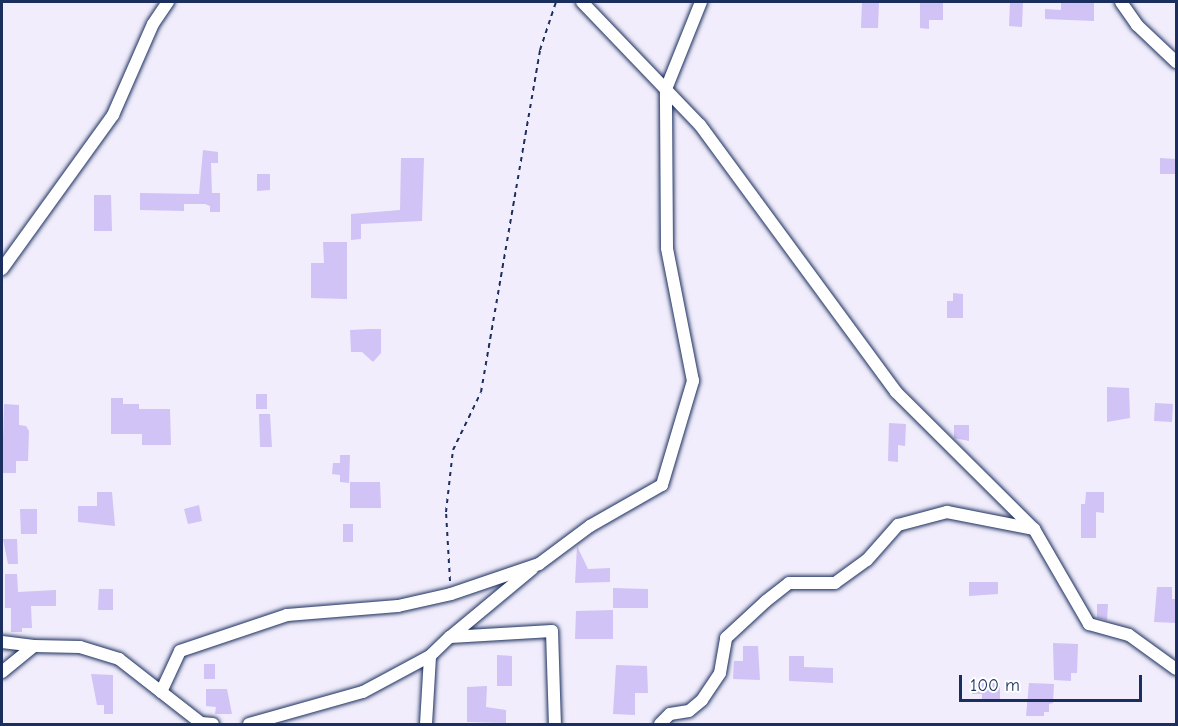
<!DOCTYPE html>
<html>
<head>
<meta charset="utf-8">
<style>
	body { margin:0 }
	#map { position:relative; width:1178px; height:726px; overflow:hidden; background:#f1edfc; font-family:"Comic Neue",sans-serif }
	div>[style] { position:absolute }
	.building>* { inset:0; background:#d1c3f5 }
	.path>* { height:2px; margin-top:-1px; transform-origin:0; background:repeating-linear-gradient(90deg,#1b2f5e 0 4.5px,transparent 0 9px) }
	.roads { filter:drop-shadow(0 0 2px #1b2f5e) drop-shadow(0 0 2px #1b2f5e) }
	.minor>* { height:12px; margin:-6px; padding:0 6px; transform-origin:6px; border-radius:6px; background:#fff }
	span { translate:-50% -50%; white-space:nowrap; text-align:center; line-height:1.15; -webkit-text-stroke:4.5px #fff; paint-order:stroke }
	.frame { position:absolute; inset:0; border:3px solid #1b2f5e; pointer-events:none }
	.scale { position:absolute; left:959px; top:675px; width:183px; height:27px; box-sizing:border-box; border:3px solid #1b2f5e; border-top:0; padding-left:8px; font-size:18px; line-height:21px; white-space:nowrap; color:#1b2f5e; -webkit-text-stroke:4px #fff; paint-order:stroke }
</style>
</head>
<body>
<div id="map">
	<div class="building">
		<i style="clip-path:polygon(862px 2px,879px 2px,878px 28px,861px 28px)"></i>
		<i style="clip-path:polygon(920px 2px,943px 2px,943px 20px,929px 20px,929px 29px,920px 28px)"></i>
		<i style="clip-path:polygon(1010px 2px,1023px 2px,1022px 27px,1009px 26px)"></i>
		<i style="clip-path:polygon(1061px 2px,1094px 2px,1094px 21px,1045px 19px,1045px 9px,1061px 10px)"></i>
		<i style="clip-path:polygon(203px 150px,218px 152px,218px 163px,211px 163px,212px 193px,220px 193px,220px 212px,210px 212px,210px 206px,205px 204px,184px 204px,184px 211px,140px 210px,140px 193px,199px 194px)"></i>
		<i style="clip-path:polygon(401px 158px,424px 158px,422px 221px,361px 224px,361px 239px,351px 240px,351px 214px,400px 210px)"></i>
		<i style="clip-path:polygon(1160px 158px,1176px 159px,1176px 174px,1160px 174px)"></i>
		<i style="clip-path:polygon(257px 174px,270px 174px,270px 190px,257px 191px)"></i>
		<i style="clip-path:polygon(94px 195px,111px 195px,112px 231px,94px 231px)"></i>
		<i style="clip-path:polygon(323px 242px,347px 242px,347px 299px,311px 298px,311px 263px,324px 263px)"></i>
		<i style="clip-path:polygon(953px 293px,963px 294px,963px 318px,947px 318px,947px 301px,953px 301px)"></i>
		<i style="clip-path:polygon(370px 329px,381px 329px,381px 353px,373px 362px,362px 352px,351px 352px,350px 330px)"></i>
		<i style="clip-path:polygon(1107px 387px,1129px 388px,1130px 418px,1107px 422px)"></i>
		<i style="clip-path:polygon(256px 394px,267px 394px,267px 409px,256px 409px)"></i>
		<i style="clip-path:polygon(111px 398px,123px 398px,123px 404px,139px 404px,139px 409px,170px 409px,171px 445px,142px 445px,142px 434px,111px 434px)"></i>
		<i style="clip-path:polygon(1155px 403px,1173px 404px,1172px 422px,1154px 421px)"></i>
		<i style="clip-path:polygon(4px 404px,19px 405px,19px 425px,26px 426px,29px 431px,28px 461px,16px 461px,16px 473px,2px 473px)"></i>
		<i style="clip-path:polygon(259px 414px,270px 414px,272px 447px,260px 447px)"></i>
		<i style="clip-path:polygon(889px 423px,906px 424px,905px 446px,898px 445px,898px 462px,888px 461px)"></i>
		<i style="clip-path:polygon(954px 425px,969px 425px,969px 441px,954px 438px)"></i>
		<i style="clip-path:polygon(340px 455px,350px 455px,349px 483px,340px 482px,340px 475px,332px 474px,333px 463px,340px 463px)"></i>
		<i style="clip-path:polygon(350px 482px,380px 482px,381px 508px,350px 508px)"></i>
		<i style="clip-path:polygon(97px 492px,112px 492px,115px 526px,78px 522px,78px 506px,97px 506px)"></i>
		<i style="clip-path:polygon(1086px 492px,1104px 492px,1104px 513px,1096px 512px,1096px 538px,1081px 538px,1081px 504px,1085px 504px)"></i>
		<i style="clip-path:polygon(199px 505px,202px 521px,188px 524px,184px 509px)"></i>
		<i style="clip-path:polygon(20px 509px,37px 509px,37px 534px,21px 534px)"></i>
		<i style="clip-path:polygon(343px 524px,353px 524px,353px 542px,343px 542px)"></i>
		<i style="clip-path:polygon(3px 539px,17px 539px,18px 564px,8px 564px)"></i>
		<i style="clip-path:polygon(577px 546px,588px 569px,610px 568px,610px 582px,575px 583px)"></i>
		<i style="clip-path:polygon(5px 574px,17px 574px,18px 592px,56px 590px,56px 606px,31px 606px,32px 628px,22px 628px,22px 632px,11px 632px,11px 608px,5px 608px)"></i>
		<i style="clip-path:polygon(969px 582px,998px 582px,998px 594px,969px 596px)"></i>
		<i style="clip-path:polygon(1157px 587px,1172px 587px,1172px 599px,1176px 599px,1176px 623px,1154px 622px)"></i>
		<i style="clip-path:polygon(613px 588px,648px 589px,648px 608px,613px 608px)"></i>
		<i style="clip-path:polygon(99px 589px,113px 589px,113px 610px,98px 610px)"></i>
		<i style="clip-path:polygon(1097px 604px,1108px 604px,1107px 620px,1097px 618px)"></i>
		<i style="clip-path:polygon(613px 610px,613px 639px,575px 639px,576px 611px)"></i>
		<i style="clip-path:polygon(1053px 643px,1078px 644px,1077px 673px,1071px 673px,1071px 681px,1054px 680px)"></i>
		<i style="clip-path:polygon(743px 646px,758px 646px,760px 680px,733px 679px,734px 661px,743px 661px)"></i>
		<i style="clip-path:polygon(497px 655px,512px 656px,512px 686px,497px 686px)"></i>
		<i style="clip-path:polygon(789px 656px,804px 656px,804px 667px,833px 668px,833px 683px,789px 681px)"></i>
		<i style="clip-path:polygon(204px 664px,215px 664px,215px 679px,204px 679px)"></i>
		<i style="clip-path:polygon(616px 665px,647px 666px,648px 693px,635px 693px,635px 715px,613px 714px)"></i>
		<i style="clip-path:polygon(91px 674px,113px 675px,113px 714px,104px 714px,104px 705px,97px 705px)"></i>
		<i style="clip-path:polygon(972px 683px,1000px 683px,1000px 701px,982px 700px,982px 694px,972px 694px)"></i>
		<i style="clip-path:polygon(1029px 683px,1054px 684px,1053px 703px,1049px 704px,1049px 712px,1044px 712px,1044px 716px,1026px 716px)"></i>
		<i style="clip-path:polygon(487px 686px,486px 707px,506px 710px,506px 723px,467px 722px,467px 687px)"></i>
		<i style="clip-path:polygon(206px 689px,227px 689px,232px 714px,215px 714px,216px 707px,206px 706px)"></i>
	</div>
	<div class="path">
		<i style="left:450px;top:581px;width:69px;rotate:-93.3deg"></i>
		<i style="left:446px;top:512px;width:62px;rotate:-83.6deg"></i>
		<i style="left:453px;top:450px;width:64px;rotate:-64.2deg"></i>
		<i style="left:481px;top:392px;width:347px;rotate:-80.2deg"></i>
		<i style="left:540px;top:50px;width:51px;rotate:-71.6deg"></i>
	</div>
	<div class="roads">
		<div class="minor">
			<i style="left:582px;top:2px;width:170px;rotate:46.2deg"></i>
			<i style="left:700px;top:125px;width:331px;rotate:53.7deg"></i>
			<i style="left:896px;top:392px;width:194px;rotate:44.8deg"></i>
			<i style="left:1034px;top:529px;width:110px;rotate:59.9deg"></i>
			<i style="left:1089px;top:624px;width:41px;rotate:15.4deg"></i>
			<i style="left:1129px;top:635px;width:58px;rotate:35.9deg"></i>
			<i style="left:1121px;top:2px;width:28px;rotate:55deg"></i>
			<i style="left:1137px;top:25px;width:54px;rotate:43.5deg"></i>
			<i style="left:2px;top:269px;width:190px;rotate:-54.2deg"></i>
			<i style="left:113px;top:115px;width:99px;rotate:-66.3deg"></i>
			<i style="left:153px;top:24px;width:27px;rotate:-56deg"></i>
			<i style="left:450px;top:637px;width:107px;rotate:-39.7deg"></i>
			<i style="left:2px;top:642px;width:32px;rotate:7deg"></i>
			<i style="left:2px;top:672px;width:41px;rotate:-39.1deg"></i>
			<i style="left:34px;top:646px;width:46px;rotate:1.2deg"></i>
			<i style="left:80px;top:647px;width:41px;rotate:17.1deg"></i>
			<i style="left:119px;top:659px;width:104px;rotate:38deg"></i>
			<i style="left:201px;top:723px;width:12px;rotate:5deg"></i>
			<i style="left:161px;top:692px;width:45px;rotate:-65.1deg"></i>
			<i style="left:180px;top:651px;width:113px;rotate:-18.6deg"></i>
			<i style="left:287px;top:615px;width:111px;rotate:-4.6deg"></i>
			<i style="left:398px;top:606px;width:54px;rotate:-12.8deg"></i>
			<i style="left:451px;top:594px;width:93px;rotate:-18.8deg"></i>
			<i style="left:539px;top:564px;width:64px;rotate:-36.7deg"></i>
			<i style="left:590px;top:526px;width:83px;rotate:-29.7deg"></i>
			<i style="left:662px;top:485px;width:109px;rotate:-73.4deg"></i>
			<i style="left:693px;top:381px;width:136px;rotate:-101.1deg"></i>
			<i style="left:667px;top:248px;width:159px;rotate:-90.4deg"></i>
			<i style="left:666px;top:89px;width:94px;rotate:-68.1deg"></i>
			<i style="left:249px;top:724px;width:118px;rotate:-15.7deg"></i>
			<i style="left:363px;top:692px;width:76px;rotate:-28.2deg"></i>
			<i style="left:430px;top:656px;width:28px;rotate:-44deg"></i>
			<i style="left:450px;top:637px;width:102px;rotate:-3.4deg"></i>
			<i style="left:552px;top:631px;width:93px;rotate:88.2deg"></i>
			<i style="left:426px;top:724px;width:68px;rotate:-86.6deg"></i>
			<i style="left:660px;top:724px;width:14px;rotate:-45deg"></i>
			<i style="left:670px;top:714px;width:19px;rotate:-9deg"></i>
			<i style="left:689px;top:711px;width:17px;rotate:-40deg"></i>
			<i style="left:702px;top:700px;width:32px;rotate:-56deg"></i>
			<i style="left:720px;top:673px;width:36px;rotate:-80deg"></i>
			<i style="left:726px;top:638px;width:54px;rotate:-42.8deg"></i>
			<i style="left:766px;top:601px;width:29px;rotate:-38deg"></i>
			<i style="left:789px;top:583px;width:46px"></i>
			<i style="left:835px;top:583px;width:39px;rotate:-36deg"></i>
			<i style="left:867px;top:560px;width:47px;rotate:-48.5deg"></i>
			<i style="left:898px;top:525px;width:51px;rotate:-14.9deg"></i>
			<i style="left:947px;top:512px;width:89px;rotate:11.1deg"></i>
		</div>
	</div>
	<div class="frame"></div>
	<div class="scale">100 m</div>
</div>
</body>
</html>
